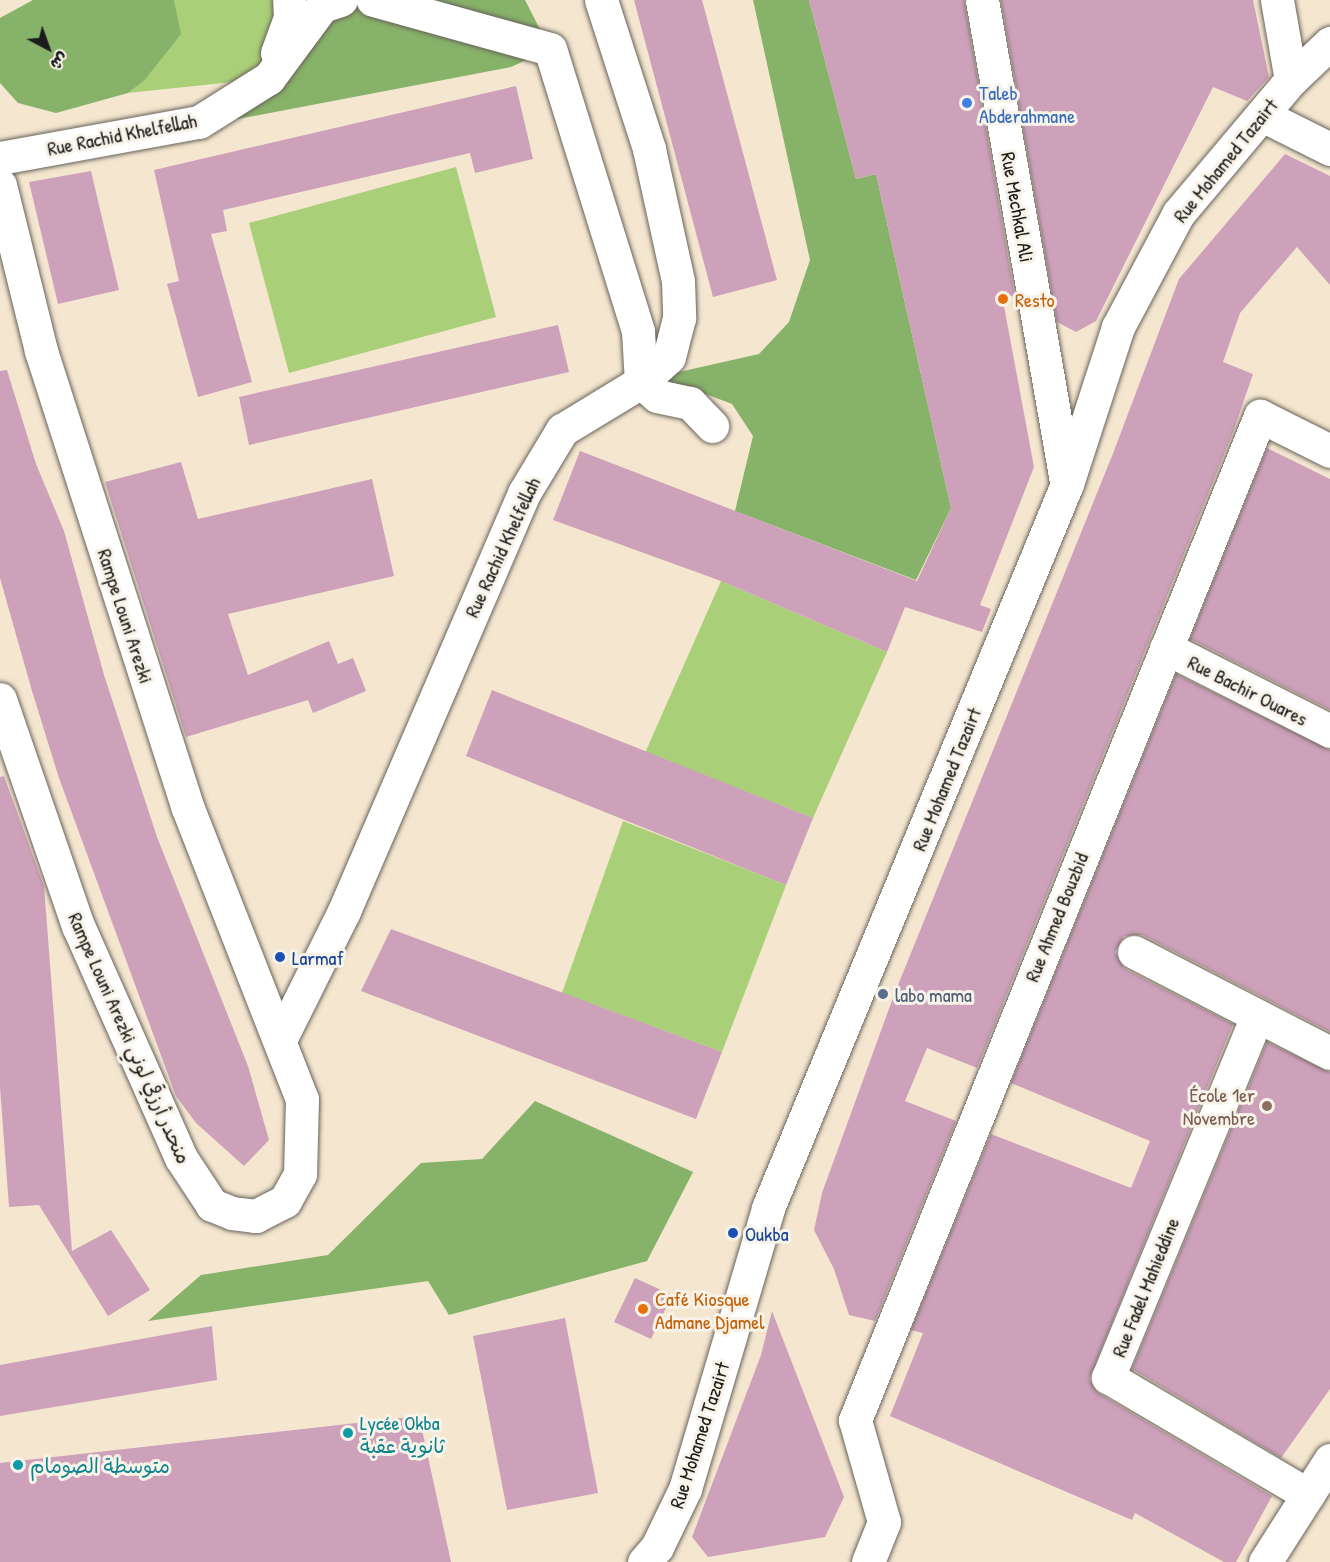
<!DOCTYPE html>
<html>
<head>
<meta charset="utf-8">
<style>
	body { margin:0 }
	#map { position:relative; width:1330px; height:1562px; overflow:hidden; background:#f4e6cf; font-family:"Patrick Hand","Playpen Sans Arabic",sans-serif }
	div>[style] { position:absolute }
	.green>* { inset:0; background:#aacf79 }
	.forest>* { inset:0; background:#87b269 }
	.building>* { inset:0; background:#cea1bb }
	.roads { filter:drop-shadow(0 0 2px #68635b) drop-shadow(0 0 2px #68635b) }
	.minor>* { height:33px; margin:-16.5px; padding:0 16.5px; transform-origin:16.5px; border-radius:16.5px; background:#fff }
	.dots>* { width:16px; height:16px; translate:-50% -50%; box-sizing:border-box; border:3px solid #f7f3e8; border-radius:50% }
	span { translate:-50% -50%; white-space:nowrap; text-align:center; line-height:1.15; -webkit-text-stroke:6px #f7f3e8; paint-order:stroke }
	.shop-label { font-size:20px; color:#366cbe }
	.left { translate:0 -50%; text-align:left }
	.street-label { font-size:20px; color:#1c1c1c }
	.food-label { font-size:20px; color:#c56008 }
	.transit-label { font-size:20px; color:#164399 }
	.service-label { font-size:20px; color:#4e5e75 }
	.education-label { font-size:20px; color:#785e54 }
	.right { translate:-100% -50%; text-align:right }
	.culture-label { font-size:20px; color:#0d838f }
	.north { position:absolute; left:18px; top:18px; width:60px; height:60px; -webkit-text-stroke:4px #f7f3e8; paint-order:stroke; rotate:139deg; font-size:16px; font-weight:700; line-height:24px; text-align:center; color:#1c1c1c }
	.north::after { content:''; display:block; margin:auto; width:21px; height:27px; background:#1c1c1c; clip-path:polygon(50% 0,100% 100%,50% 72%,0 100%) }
</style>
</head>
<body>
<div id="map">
	<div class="green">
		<i style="clip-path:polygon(174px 0,289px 0,269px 78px,128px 93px,144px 81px,180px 34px)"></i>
		<i style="clip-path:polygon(456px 167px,496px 317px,289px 373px,249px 223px)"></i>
		<i style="clip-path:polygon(721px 581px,887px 652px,813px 818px,645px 753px)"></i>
		<i style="clip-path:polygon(623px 821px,786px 885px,722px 1052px,562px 993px)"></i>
	</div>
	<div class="forest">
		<i style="clip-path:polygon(33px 0,174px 0,181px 34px,144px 81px,128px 93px,56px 113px,18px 103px,0 83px,0 18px)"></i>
		<i style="clip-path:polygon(320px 0,525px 0,550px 49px,511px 67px,238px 119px,199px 122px,269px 78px)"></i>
		<i style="clip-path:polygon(753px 0,809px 0,856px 179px,876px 174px,951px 508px,916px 580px,735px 511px,753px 436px,732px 404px,687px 387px,651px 387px,670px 374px,759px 354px,789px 322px,810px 260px)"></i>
		<i style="clip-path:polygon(535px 1101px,693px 1172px,647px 1261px,449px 1315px,428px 1281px,148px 1321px,201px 1275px,328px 1255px,421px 1163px,482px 1159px)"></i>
	</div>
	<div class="building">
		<i style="clip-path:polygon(634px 0,702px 0,777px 280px,713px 297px)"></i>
		<i style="clip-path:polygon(809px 0,964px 0,1015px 298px,1001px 290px,1034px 467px,980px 605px,991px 609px,982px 632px,905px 607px,887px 652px,721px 581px,553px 520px,580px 451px,917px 581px,951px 508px,876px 174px,856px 179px)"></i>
		<i style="clip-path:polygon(1001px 0,1253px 0,1269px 77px,1247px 101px,1213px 87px,1096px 321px,1076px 332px,1057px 322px)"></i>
		<i style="clip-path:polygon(516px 86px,533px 159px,475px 173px,470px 153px,223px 210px,227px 231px,211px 234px,252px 382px,198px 397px,167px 284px,179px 281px,154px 170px)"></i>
		<i style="clip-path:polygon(1285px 154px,1330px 176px,1330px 285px,1297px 247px,1240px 313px,1223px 362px,1253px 374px,1233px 432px,977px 1068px,927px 1048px,905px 1101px,956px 1121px,875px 1321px,849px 1315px,834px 1269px,814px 1230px,822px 1193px,894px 995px,1112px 456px,1179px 279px)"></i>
		<i style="clip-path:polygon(91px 171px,119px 290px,58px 304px,29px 182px)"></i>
		<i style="clip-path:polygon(558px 325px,569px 372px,249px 445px,239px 397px)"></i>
		<i style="clip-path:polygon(7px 370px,36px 464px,64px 531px,104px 675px,157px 837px,248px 1066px,269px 1140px,244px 1166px,196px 1123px,176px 1096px,59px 778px,32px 691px,0 578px,0 371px)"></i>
		<i style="clip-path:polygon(1267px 448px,1330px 479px,1330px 710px,1190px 639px)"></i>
		<i style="clip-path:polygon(181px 462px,198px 519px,372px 479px,394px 576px,228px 614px,248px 675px,329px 641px,338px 664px,353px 658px,366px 691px,313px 713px,308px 700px,186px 737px,105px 482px)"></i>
		<i style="clip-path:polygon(1176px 674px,1330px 750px,1330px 1032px,1142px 935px,1124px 936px,1115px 952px,1125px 969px,1233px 1024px,1089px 1379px,1098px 1393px,1272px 1496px,1236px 1562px,1224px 1562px,1135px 1513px,1132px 1520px,890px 1416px,923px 1333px,911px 1330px,991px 1134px,1131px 1188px,1150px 1141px,1011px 1083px)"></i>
		<i style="clip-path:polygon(492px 690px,813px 818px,786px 885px,466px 756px)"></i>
		<i style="clip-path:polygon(4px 776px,44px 886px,72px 1251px,111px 1230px,150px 1290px,108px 1316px,39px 1205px,9px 1207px,0 1087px,0 777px)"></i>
		<i style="clip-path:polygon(391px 929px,722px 1052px,696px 1119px,361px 991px)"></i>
		<i style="clip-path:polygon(1267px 1042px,1330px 1072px,1330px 1389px,1281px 1458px,1132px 1369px)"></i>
		<i style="clip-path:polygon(635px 1278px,672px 1295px,651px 1339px,614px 1322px)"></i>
		<i style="clip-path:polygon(772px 1311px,844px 1497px,825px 1537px,708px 1557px,692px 1537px,761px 1355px)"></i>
		<i style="clip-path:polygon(565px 1318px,598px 1493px,507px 1510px,473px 1336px)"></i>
		<i style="clip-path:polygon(212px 1326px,217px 1380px,0 1416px,0 1365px)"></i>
		<i style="clip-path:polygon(419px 1416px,451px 1562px,0 1562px,0 1463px)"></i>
	</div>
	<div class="roads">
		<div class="minor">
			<i style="left:601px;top:0;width:157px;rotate:72.1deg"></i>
			<i style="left:649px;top:149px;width:135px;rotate:77.6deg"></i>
			<i style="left:678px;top:281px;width:37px;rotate:88deg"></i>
			<i style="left:679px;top:318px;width:40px;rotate:104.4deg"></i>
			<i style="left:669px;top:357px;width:38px;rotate:138deg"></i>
			<i style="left:641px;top:382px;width:21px;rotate:41deg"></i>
			<i style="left:657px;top:396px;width:34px;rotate:12deg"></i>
			<i style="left:690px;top:403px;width:32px;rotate:46deg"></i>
			<i style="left:982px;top:0;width:487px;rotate:80.1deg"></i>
			<i style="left:1277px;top:0;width:81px;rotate:80.1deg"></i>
			<i style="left:277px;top:53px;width:38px;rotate:-70deg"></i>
			<i style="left:290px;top:17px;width:17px;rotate:-93deg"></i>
			<i style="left:1262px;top:115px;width:76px;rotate:26.6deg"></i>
			<i style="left:0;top:158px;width:202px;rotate:-10.3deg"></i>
			<i style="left:199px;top:122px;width:83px;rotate:-32.2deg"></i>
			<i style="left:269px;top:78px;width:89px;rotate:-53.6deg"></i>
			<i style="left:322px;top:6px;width:20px;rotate:-18deg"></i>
			<i style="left:0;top:185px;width:171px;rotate:76.1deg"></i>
			<i style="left:41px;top:351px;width:478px;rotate:72.2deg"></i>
			<i style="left:187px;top:806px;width:315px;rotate:68.6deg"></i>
			<i style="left:302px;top:1099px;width:75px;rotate:91.5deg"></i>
			<i style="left:300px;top:1174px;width:31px;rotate:119deg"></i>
			<i style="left:285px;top:1201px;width:33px;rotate:153deg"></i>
			<i style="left:256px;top:1216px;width:24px;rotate:-173deg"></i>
			<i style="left:232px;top:1213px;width:22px;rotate:-158deg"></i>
			<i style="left:212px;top:1205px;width:56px;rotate:-123.4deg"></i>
			<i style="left:181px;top:1158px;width:254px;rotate:-113.9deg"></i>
			<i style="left:78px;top:926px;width:240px;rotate:-109deg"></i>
			<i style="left:1166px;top:648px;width:184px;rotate:26.8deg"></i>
			<i style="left:1134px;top:952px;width:220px;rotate:27.3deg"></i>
			<i style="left:1257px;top:1016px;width:391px;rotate:112.4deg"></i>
			<i style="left:1108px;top:1377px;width:232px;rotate:30.5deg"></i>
			<i style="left:281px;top:1038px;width:142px;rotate:-63.6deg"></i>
			<i style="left:344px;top:911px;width:455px;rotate:-66.7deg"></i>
			<i style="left:524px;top:493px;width:74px;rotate:-58.9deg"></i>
			<i style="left:562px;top:430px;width:92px;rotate:-31.3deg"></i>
			<i style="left:641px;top:382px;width:51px;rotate:-93.4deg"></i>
			<i style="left:638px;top:331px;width:295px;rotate:-107.3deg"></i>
			<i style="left:550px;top:49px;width:184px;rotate:-164.5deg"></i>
			<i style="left:644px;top:1562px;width:20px;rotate:-49deg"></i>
			<i style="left:657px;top:1547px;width:64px;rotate:-64.2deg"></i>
			<i style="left:685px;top:1489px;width:293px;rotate:-73.5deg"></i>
			<i style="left:768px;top:1208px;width:783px;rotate:-67.56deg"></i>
			<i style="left:1067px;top:484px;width:165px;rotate:-72deg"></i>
			<i style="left:1118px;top:327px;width:128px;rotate:-62deg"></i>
			<i style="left:1178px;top:214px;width:175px;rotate:-49.9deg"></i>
			<i style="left:1291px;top:80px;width:54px;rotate:-43.5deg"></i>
			<i style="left:868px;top:1562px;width:43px;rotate:-68.2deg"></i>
			<i style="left:884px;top:1522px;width:106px;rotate:-105.9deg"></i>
			<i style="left:855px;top:1420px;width:1083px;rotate:-68.03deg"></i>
			<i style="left:1260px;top:416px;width:78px;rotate:26.6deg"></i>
			<i style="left:1265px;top:1562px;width:121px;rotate:-57.5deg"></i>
		</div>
	</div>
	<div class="dots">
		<i style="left:967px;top:103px;background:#3f7fe0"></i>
		<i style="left:1003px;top:299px;background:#e8710a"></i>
		<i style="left:280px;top:957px;background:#1a4fb4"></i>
		<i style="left:883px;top:994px;background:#5c6f8a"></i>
		<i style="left:1267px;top:1106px;background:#8d6e63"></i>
		<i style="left:733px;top:1233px;background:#1a4fb4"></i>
		<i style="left:643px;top:1309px;background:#e8710a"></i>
		<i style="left:348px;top:1433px;background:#0f9aa8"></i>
		<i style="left:18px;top:1465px;background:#0f9aa8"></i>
	</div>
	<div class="shop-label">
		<span class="left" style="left:979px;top:104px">Taleb<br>Abderahmane</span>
	</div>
	<div class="street-label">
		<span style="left:122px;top:134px;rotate:-11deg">Rue Rachid Khelfellah</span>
		<span style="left:1225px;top:160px;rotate:-51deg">Rue Mohamed Tazairt</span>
		<span style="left:1018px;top:207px;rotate:80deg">Rue Mechkal Ali</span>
		<span style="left:502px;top:547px;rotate:-65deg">Rue Rachid Khelfellah</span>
		<span style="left:126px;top:616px;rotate:72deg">Rampe Louni Arezki</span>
		<span style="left:1248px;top:690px;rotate:27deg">Rue Bachir Ouares</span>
		<span style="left:946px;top:779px;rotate:-68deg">Rue Mohamed Tazairt</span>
		<span style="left:1056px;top:917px;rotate:-68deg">Rue Ahmed Bouzbid</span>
		<span style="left:130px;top:1038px;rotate:66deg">Rampe Louni Arezki منحدر أرزقي لوني</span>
		<span style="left:1145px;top:1287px;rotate:-68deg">Rue Fadel Mahieddine</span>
		<span style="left:699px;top:1435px;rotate:-72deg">Rue Mohamed Tazairt</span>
	</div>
	<div class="food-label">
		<span class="left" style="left:1015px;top:299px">Resto</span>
		<span class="left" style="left:655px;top:1310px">Café Kiosque<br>Admane Djamel</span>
	</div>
	<div class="transit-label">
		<span class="left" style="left:292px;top:957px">Larmaf</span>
		<span class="left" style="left:745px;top:1233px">Oukba</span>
	</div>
	<div class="service-label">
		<span class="left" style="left:895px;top:994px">labo mama</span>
	</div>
	<div class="education-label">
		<span class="right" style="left:1255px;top:1106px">École 1er<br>Novembre</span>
	</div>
	<div class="culture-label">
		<span class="left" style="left:360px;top:1434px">Lycée Okba<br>ثانوية عقبة</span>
		<span class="left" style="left:30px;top:1465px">متوسطة الصومام</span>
	</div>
	<div class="north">ش</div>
</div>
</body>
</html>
